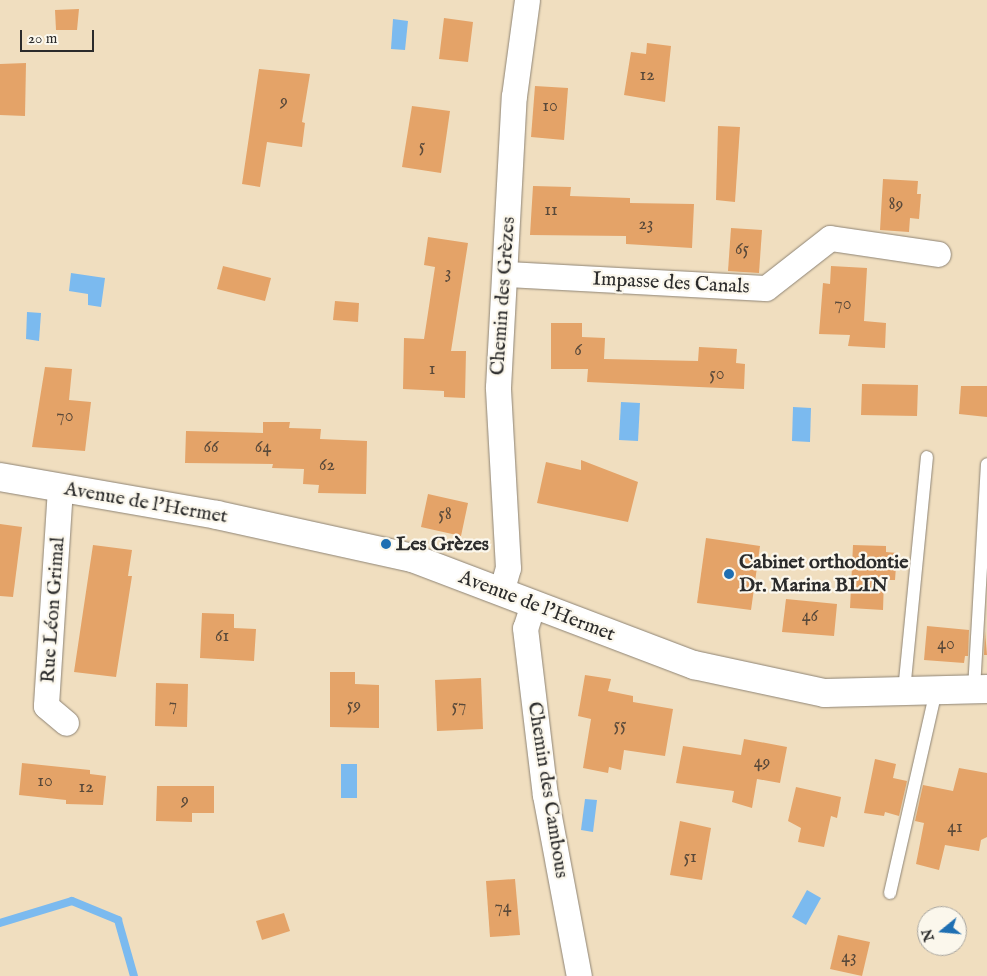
<!DOCTYPE html>
<html>
<head>
<meta charset="utf-8">
<style>
	body { margin:0 }
	#map { position:relative; width:987px; height:976px; overflow:hidden; background:#f0debf; font-family:"IM FELL English",serif }
	div>[style] { position:absolute }
	.water>* { inset:0; background:#7bbaef }
	.stream>* { height:8px; margin:-4px; padding:0 4px; transform-origin:4px; border-radius:4px; background:#7bbaef }
	.building>* { inset:0; background:#e4a368 }
	.roads { filter:drop-shadow(0 0 1px #8e8475) drop-shadow(0 0 1px #8e8475) }
	.lane>* { height:12px; margin:-6px; padding:0 6px; transform-origin:6px; border-radius:6px; background:#fff }
	.street>* { height:25px; margin:-12.5px; padding:0 12.5px; transform-origin:12.5px; border-radius:12.5px; background:#fff }
	.secondary>* { height:28px; margin:-14px; padding:0 14px; transform-origin:14px; border-radius:14px; background:#fff }
	.dots>* { width:14px; height:14px; translate:-50% -50%; box-sizing:border-box; border:2px solid #fbf7ec; border-radius:50% }
	span { translate:-50% -50%; white-space:nowrap; text-align:center; line-height:1.15; -webkit-text-stroke:4.5px #fbf7ec; paint-order:stroke }
	.number-label { font-size:18px; color:#59493a }
	.number-label span { -webkit-text-stroke-width:0 }
	.street-label { font-size:20px; color:#2b2b2b }
	.poi-label { font-size:20px; color:#2b2b2b; font-weight:700 }
	.left { translate:0 -50%; text-align:left }
	.north { position:absolute; left:917px; top:906px; width:50px; height:50px; box-sizing:border-box; background:#fbf7ec; border:1px solid #a8a59f; border-radius:50%; rotate:253deg; font-size:14px; font-weight:700; line-height:20px; text-align:center; color:#2b2b2b }
	.north::after { content:''; display:block; margin:auto; width:18px; height:22px; background:#1f6fb2; clip-path:polygon(50% 0,100% 100%,50% 72%,0 100%) }
	.scale { position:absolute; left:20px; top:30px; width:74px; height:22px; box-sizing:border-box; border:2px solid #2b2b2b; border-top:0; padding-left:6px; font-size:15px; line-height:18px; white-space:nowrap; color:#2b2b2b; -webkit-text-stroke:4px #fbf7ec; paint-order:stroke }
</style>
</head>
<body>
<div id="map">
	<div class="water">
		<i style="clip-path:polygon(393px 19px,408px 21px,405px 50px,391px 49px)"></i>
		<i style="clip-path:polygon(71px 273px,105px 278px,101px 307px,88px 305px,88px 294px,69px 291px)"></i>
		<i style="clip-path:polygon(27px 312px,41px 313px,39px 341px,26px 339px)"></i>
		<i style="clip-path:polygon(621px 402px,640px 403px,638px 441px,619px 440px)"></i>
		<i style="clip-path:polygon(793px 407px,811px 408px,810px 442px,792px 441px)"></i>
		<i style="clip-path:polygon(341px 764px,357px 764px,357px 798px,341px 798px)"></i>
		<i style="clip-path:polygon(585px 799px,597px 800px,593px 832px,581px 830px)"></i>
		<i style="clip-path:polygon(807px 890px,821px 898px,806px 925px,792px 917px)"></i>
	</div>
	<div class="stream">
		<i style="left:0;top:923px;width:75px;rotate:-17deg"></i>
		<i style="left:72px;top:901px;width:50px;rotate:22.4deg"></i>
		<i style="left:118px;top:920px;width:58px;rotate:74.1deg"></i>
	</div>
	<div class="building">
		<i style="clip-path:polygon(79px 9px,77px 30px,56px 30px,55px 10px)"></i>
		<i style="clip-path:polygon(444px 18px,473px 22px,468px 62px,439px 59px)"></i>
		<i style="clip-path:polygon(647px 43px,671px 46px,665px 102px,624px 95px,631px 52px,646px 54px)"></i>
		<i style="clip-path:polygon(26px 63px,25px 116px,0 115px,0 64px)"></i>
		<i style="clip-path:polygon(259px 69px,310px 74px,302px 122px,305px 123px,302px 147px,267px 142px,260px 187px,242px 184px)"></i>
		<i style="clip-path:polygon(535px 86px,568px 88px,564px 140px,531px 137px)"></i>
		<i style="clip-path:polygon(412px 106px,450px 111px,441px 173px,402px 167px)"></i>
		<i style="clip-path:polygon(718px 126px,740px 127px,735px 202px,716px 200px)"></i>
		<i style="clip-path:polygon(883px 179px,918px 181px,917px 194px,921px 194px,919px 219px,910px 218px,909px 232px,880px 230px)"></i>
		<i style="clip-path:polygon(533px 186px,571px 187px,570px 196px,630px 198px,630px 203px,694px 204px,692px 248px,626px 244px,626px 236px,530px 235px)"></i>
		<i style="clip-path:polygon(731px 228px,762px 230px,759px 273px,728px 271px)"></i>
		<i style="clip-path:polygon(428px 237px,468px 243px,451px 351px,466px 351px,465px 398px,444px 397px,444px 391px,403px 389px,404px 338px,424px 339px,435px 267px,424px 265px)"></i>
		<i style="clip-path:polygon(223px 266px,271px 278px,265px 301px,217px 289px)"></i>
		<i style="clip-path:polygon(831px 266px,867px 268px,864px 321px,886px 323px,885px 348px,848px 346px,850px 335px,819px 334px,823px 283px,830px 284px)"></i>
		<i style="clip-path:polygon(335px 301px,359px 303px,358px 322px,333px 320px)"></i>
		<i style="clip-path:polygon(551px 323px,582px 323px,582px 337px,605px 338px,604px 359px,698px 361px,699px 347px,737px 349px,736px 363px,745px 364px,744px 389px,587px 382px,588px 369px,551px 369px)"></i>
		<i style="clip-path:polygon(45px 367px,72px 369px,69px 400px,91px 402px,85px 451px,32px 447px)"></i>
		<i style="clip-path:polygon(862px 384px,918px 385px,917px 416px,861px 415px)"></i>
		<i style="clip-path:polygon(961px 386px,987px 386px,987px 417px,959px 414px)"></i>
		<i style="clip-path:polygon(263px 422px,290px 422px,289px 428px,321px 429px,320px 439px,367px 441px,366px 494px,318px 493px,319px 485px,303px 484px,304px 469px,272px 468px,273px 464px,185px 463px,186px 431px,263px 433px)"></i>
		<i style="clip-path:polygon(581px 460px,638px 482px,628px 522px,537px 503px,546px 462px,581px 470px)"></i>
		<i style="clip-path:polygon(428px 494px,468px 503px,461px 536px,421px 527px)"></i>
		<i style="clip-path:polygon(0 524px,22px 527px,13px 597px,0 596px)"></i>
		<i style="clip-path:polygon(706px 538px,760px 546px,751px 610px,697px 603px)"></i>
		<i style="clip-path:polygon(93px 545px,132px 550px,128px 576px,132px 576px,116px 677px,74px 672px)"></i>
		<i style="clip-path:polygon(853px 545px,886px 546px,886px 552px,897px 553px,895px 580px,884px 580px,883px 610px,850px 608px)"></i>
		<i style="clip-path:polygon(786px 599px,837px 604px,834px 636px,782px 632px)"></i>
		<i style="clip-path:polygon(202px 613px,234px 614px,234px 628px,256px 629px,254px 661px,200px 658px)"></i>
		<i style="clip-path:polygon(927px 626px,969px 630px,968px 656px,965px 656px,964px 663px,924px 660px)"></i>
		<i style="clip-path:polygon(985px 631px,987px 655px,984px 655px)"></i>
		<i style="clip-path:polygon(330px 672px,355px 672px,355px 684px,379px 685px,379px 728px,330px 727px)"></i>
		<i style="clip-path:polygon(585px 675px,611px 679px,608px 691px,633px 696px,633px 702px,673px 709px,665px 756px,624px 750px,621px 770px,609px 767px,608px 773px,583px 768px,591px 719px,578px 716px)"></i>
		<i style="clip-path:polygon(481px 678px,483px 729px,437px 731px,435px 680px)"></i>
		<i style="clip-path:polygon(156px 683px,188px 684px,187px 727px,155px 726px)"></i>
		<i style="clip-path:polygon(744px 739px,787px 747px,780px 783px,757px 779px,752px 808px,732px 802px,734px 791px,676px 783px,683px 746px,741px 755px)"></i>
		<i style="clip-path:polygon(875px 759px,896px 764px,893px 778px,907px 781px,899px 816px,885px 812px,884px 816px,864px 813px)"></i>
		<i style="clip-path:polygon(22px 763px,90px 770px,90px 774px,106px 776px,103px 805px,66px 804px,66px 800px,19px 795px)"></i>
		<i style="clip-path:polygon(959px 768px,987px 773px,987px 837px,981px 840px,979px 851px,945px 845px,939px 870px,916px 864px,924px 823px,915px 821px,923px 785px,953px 791px)"></i>
		<i style="clip-path:polygon(157px 786px,214px 786px,214px 813px,192px 813px,192px 822px,156px 821px)"></i>
		<i style="clip-path:polygon(796px 787px,841px 797px,837px 818px,831px 816px,824px 847px,798px 842px,801px 828px,788px 821px)"></i>
		<i style="clip-path:polygon(680px 821px,711px 828px,702px 880px,670px 875px)"></i>
		<i style="clip-path:polygon(515px 879px,520px 935px,490px 937px,486px 881px)"></i>
		<i style="clip-path:polygon(284px 913px,290px 931px,262px 940px,256px 921px)"></i>
		<i style="clip-path:polygon(838px 935px,870px 942px,862px 976px,830px 969px)"></i>
	</div>
	<div class="roads">
		<div class="lane">
			<i style="left:974px;top:689px;width:225px;rotate:-86.7deg"></i>
			<i style="left:904px;top:691px;width:235px;rotate:-84.4deg"></i>
			<i style="left:890px;top:893px;width:208px;rotate:-77.2deg"></i>
		</div>
		<div class="street">
			<i style="left:506px;top:274px;width:260px;rotate:3.1deg"></i>
			<i style="left:766px;top:288px;width:81px;rotate:-38deg"></i>
			<i style="left:830px;top:238px;width:109px;rotate:8.4deg"></i>
			<i style="left:60px;top:488px;width:218px;rotate:93.7deg"></i>
			<i style="left:46px;top:706px;width:26px;rotate:40deg"></i>
			<i style="left:501px;top:592px;width:25px;rotate:-74deg"></i>
			<i style="left:508px;top:568px;width:181px;rotate:-93.2deg"></i>
			<i style="left:498px;top:387px;width:291px;rotate:-86.9deg"></i>
			<i style="left:514px;top:96px;width:97px;rotate:-82.3deg"></i>
			<i style="left:533px;top:604px;width:25px;rotate:108deg"></i>
			<i style="left:525px;top:628px;width:168px;rotate:83.2deg"></i>
			<i style="left:545px;top:795px;width:184px;rotate:79.4deg"></i>
		</div>
		<div class="secondary">
			<i style="left:0;top:477px;width:220px;rotate:9.9deg"></i>
			<i style="left:217px;top:515px;width:200px;rotate:12.4deg"></i>
			<i style="left:412px;top:558px;width:302px;rotate:20.8deg"></i>
			<i style="left:694px;top:665px;width:134px;rotate:12.1deg"></i>
			<i style="left:825px;top:693px;width:162px;rotate:-1.4deg"></i>
		</div>
	</div>
	<div class="dots">
		<i style="left:386px;top:544px;background:#1f6fb2"></i>
		<i style="left:729px;top:574px;background:#1f6fb2"></i>
	</div>
	<div class="number-label">
		<span style="left:647px;top:76px">12</span>
		<span style="left:284px;top:102px">9</span>
		<span style="left:550px;top:107px">10</span>
		<span style="left:422px;top:147px">5</span>
		<span style="left:896px;top:205px">89</span>
		<span style="left:551px;top:211px">11</span>
		<span style="left:646px;top:225px">23</span>
		<span style="left:742px;top:250px">65</span>
		<span style="left:448px;top:274px">3</span>
		<span style="left:843px;top:305px">70</span>
		<span style="left:578px;top:351px">6</span>
		<span style="left:432px;top:370px">1</span>
		<span style="left:717px;top:375px">50</span>
		<span style="left:65px;top:417px">70</span>
		<span style="left:211px;top:448px">66</span>
		<span style="left:263px;top:448px">64</span>
		<span style="left:327px;top:466px">62</span>
		<span style="left:445px;top:515px">58</span>
		<span style="left:810px;top:617px">46</span>
		<span style="left:222px;top:637px">61</span>
		<span style="left:946px;top:645px">40</span>
		<span style="left:173px;top:706px">7</span>
		<span style="left:354px;top:706px">59</span>
		<span style="left:459px;top:707px">57</span>
		<span style="left:620px;top:726px">55</span>
		<span style="left:762px;top:763px">49</span>
		<span style="left:45px;top:782px">10</span>
		<span style="left:86px;top:788px">12</span>
		<span style="left:185px;top:801px">9</span>
		<span style="left:955px;top:828px">41</span>
		<span style="left:690px;top:858px">51</span>
		<span style="left:503px;top:908px">74</span>
		<span style="left:849px;top:958px">43</span>
	</div>
	<div class="street-label">
		<span style="left:671px;top:283px;rotate:3deg">Impasse des Canals</span>
		<span style="left:503px;top:296px;rotate:-86deg">Chemin des Grèzes</span>
		<span style="left:146px;top:503px;rotate:10deg">Avenue de l'Hermet</span>
		<span style="left:537px;top:606px;rotate:21deg">Avenue de l'Hermet</span>
		<span style="left:53px;top:610px;rotate:-86deg">Rue Léon Grimal</span>
		<span style="left:548px;top:790px;rotate:81deg">Chemin des Cambous</span>
	</div>
	<div class="poi-label">
		<span class="left" style="left:396px;top:544px">Les Grèzes</span>
		<span class="left" style="left:739px;top:574px">Cabinet orthodontie<br>Dr. Marina BLIN</span>
	</div>
	<div class="north">N</div>
	<div class="scale">20 m</div>
</div>
</body>
</html>
